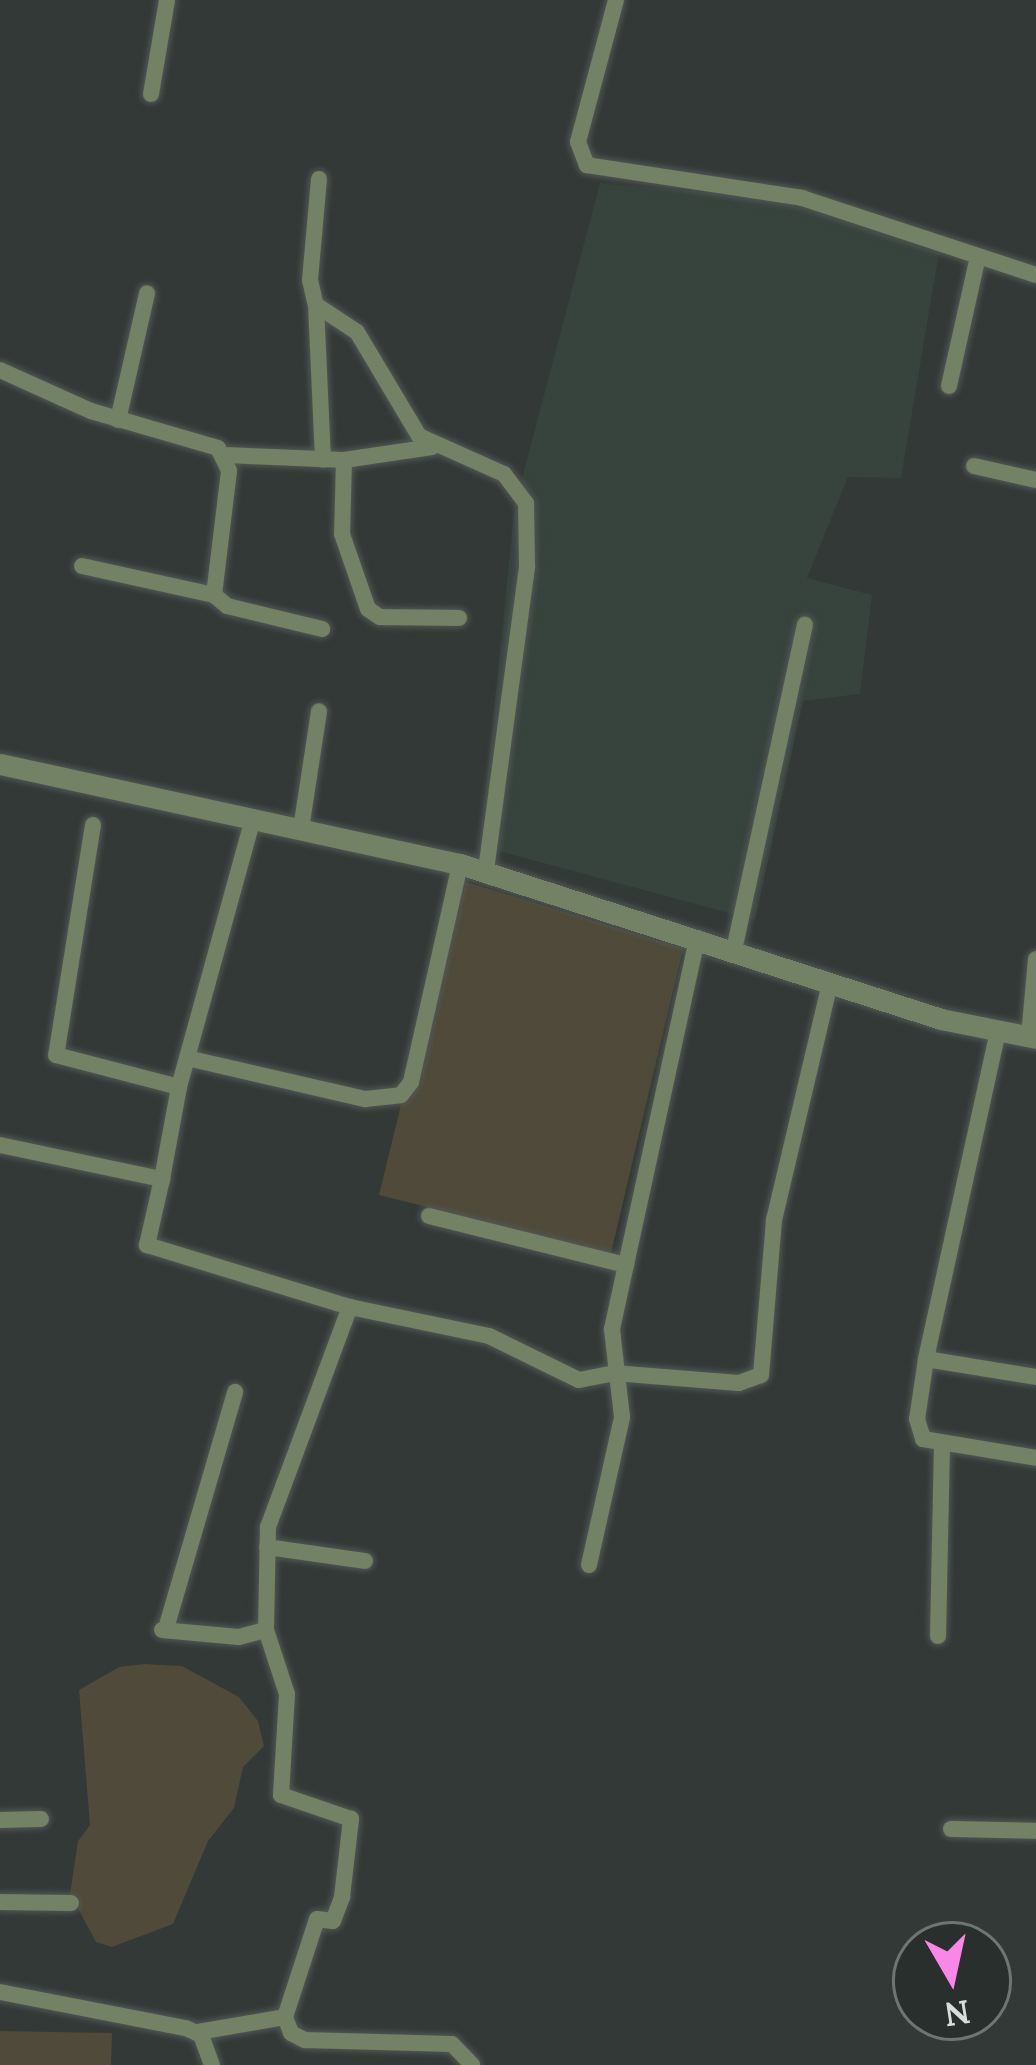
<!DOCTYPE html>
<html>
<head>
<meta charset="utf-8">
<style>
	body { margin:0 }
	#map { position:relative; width:1036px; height:2065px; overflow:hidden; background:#333936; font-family:Lora,serif }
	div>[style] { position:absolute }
	.built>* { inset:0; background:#37433d }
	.green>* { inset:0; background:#4f4a39 }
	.roads { filter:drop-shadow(0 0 3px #515754) drop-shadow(0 0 3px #515754) }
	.minor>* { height:16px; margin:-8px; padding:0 8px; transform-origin:8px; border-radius:8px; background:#738164 }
	.tertiary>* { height:21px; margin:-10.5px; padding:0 10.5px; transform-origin:10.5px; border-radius:10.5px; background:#738164 }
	span { translate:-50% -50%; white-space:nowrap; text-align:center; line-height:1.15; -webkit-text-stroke:9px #292f2c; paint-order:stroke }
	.north { position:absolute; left:892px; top:1921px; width:120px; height:120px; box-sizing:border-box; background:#292f2c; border:3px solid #6f7572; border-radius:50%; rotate:171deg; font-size:33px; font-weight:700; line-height:48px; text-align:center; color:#d9dddb }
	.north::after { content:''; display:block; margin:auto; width:42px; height:54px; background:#fa87e8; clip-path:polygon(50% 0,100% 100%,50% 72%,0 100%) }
</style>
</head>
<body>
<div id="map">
	<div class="built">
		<i style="clip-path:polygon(600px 183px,776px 199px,939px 253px,901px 478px,848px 477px,807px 578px,872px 595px,860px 694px,803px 701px,755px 920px,480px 846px,515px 505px)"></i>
	</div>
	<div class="green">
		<i style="clip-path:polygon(456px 879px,683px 948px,611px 1253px,379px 1195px)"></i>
		<i style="clip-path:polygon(144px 1664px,182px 1666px,239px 1697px,258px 1721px,264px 1746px,243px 1767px,234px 1808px,208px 1841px,173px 1924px,112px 1947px,96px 1942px,70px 1894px,78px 1841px,90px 1825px,79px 1690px,119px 1667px)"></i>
		<i style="clip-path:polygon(0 2031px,112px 2033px,111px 2065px,0 2065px)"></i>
	</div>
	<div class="roads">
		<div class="minor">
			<i style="left:616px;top:0;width:147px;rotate:105deg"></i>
			<i style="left:578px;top:142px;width:25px;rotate:69deg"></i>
			<i style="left:587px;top:165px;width:218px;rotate:8.7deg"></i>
			<i style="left:802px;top:198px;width:246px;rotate:18.2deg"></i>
			<i style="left:151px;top:94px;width:95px;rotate:-80.3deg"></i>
			<i style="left:319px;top:179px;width:101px;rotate:95.1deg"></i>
			<i style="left:310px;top:280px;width:26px;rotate:77deg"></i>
			<i style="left:316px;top:305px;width:49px;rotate:33.4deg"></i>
			<i style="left:357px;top:332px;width:121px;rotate:59.2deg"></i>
			<i style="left:419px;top:436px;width:93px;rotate:24.1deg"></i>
			<i style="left:504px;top:474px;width:36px;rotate:53deg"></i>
			<i style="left:526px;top:503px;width:64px;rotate:89.1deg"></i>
			<i style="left:527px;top:567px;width:308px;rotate:97.7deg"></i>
			<i style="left:316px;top:305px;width:155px;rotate:87.4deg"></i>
			<i style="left:0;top:370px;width:100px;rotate:24.3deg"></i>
			<i style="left:91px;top:411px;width:132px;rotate:16.2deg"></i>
			<i style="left:218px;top:448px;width:25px;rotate:64deg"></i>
			<i style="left:229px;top:471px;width:125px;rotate:96.9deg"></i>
			<i style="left:214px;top:595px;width:17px;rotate:40deg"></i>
			<i style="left:227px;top:606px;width:98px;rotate:13.6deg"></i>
			<i style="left:949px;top:386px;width:133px;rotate:-77.4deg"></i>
			<i style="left:118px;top:420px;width:130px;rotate:-77.1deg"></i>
			<i style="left:225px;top:455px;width:119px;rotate:2.4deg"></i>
			<i style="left:344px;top:460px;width:89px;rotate:-8.4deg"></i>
			<i style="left:344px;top:460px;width:74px;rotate:91.5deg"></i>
			<i style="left:342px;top:534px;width:79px;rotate:70.9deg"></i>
			<i style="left:368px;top:609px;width:14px;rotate:34deg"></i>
			<i style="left:380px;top:617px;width:79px;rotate:0.7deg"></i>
			<i style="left:974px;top:466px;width:64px;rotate:12.7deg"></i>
			<i style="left:82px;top:566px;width:135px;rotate:12.4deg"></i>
			<i style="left:93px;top:825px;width:233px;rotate:99.1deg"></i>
			<i style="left:56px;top:1055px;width:127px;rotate:14.6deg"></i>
			<i style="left:301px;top:829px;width:119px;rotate:-81.3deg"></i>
			<i style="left:734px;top:950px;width:333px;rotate:-77.7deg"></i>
			<i style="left:998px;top:1031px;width:336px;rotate:102.4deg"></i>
			<i style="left:926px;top:1359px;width:111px;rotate:9.3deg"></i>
			<i style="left:1029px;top:1036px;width:77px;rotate:-84.8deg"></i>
			<i style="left:187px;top:1058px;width:183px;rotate:13deg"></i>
			<i style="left:365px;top:1099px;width:36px;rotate:-6deg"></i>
			<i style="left:401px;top:1095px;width:16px;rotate:-52deg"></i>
			<i style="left:411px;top:1082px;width:223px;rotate:-77.3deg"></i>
			<i style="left:0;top:1145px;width:166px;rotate:11.9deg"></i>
			<i style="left:162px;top:1179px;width:94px;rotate:-79.5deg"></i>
			<i style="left:179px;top:1087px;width:278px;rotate:-74.6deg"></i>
			<i style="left:162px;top:1179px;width:68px;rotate:102.8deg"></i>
			<i style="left:147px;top:1245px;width:212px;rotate:17deg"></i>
			<i style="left:429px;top:1216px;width:203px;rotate:14deg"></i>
			<i style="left:926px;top:1359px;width:61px;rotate:98.5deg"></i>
			<i style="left:917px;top:1419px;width:21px;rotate:73deg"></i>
			<i style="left:923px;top:1439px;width:115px;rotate:9.5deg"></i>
			<i style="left:267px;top:1547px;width:99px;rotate:8.1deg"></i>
			<i style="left:589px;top:1565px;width:152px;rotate:-77.4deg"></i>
			<i style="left:622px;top:1417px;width:89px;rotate:-96.5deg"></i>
			<i style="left:612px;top:1329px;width:400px;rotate:-77.7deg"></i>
			<i style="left:167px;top:1625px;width:243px;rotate:-73.7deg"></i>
			<i style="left:162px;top:1630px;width:77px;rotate:5.2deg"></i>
			<i style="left:239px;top:1637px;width:28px;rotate:-15deg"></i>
			<i style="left:266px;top:1630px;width:103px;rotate:-88.9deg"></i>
			<i style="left:268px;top:1527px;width:235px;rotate:-69.6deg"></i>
			<i style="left:350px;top:1307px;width:142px;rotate:11.8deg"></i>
			<i style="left:489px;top:1336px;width:100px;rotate:26.1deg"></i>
			<i style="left:579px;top:1380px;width:36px;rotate:-11deg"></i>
			<i style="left:614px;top:1373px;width:125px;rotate:4.6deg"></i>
			<i style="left:739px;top:1383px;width:23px;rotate:-20deg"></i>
			<i style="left:761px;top:1375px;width:156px;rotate:-85.2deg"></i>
			<i style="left:774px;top:1220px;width:244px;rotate:-76.7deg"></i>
			<i style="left:938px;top:1636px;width:191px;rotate:-88.8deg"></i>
			<i style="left:0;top:1820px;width:41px;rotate:-1.4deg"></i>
			<i style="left:951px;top:1829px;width:85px;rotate:1.3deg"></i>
			<i style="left:0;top:1902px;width:71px;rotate:0.8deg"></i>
			<i style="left:0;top:1992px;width:189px;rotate:11deg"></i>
			<i style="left:186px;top:2028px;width:17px;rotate:25deg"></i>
			<i style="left:201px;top:2035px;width:32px;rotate:70deg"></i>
			<i style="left:285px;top:2017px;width:17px;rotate:69deg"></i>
			<i style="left:291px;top:2033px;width:16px;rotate:27deg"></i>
			<i style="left:305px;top:2040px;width:147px;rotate:1.6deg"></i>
			<i style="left:452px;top:2044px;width:29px;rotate:46deg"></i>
			<i style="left:198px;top:2032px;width:88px;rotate:-9.8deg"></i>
			<i style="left:285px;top:2017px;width:103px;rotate:-71.9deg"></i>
			<i style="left:317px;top:1919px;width:16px;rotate:7deg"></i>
			<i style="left:333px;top:1921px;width:26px;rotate:-69deg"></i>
			<i style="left:342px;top:1897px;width:79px;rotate:-83.4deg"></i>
			<i style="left:351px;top:1819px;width:74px;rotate:-161.1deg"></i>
			<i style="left:281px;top:1795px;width:101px;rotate:-86.6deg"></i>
			<i style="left:287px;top:1694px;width:67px;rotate:-108.2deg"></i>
		</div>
		<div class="tertiary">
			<i style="left:0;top:764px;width:471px;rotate:12.3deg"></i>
			<i style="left:460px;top:864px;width:505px;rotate:17.86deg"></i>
			<i style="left:941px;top:1019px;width:97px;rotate:11.3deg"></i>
		</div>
	</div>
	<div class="north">N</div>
</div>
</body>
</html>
